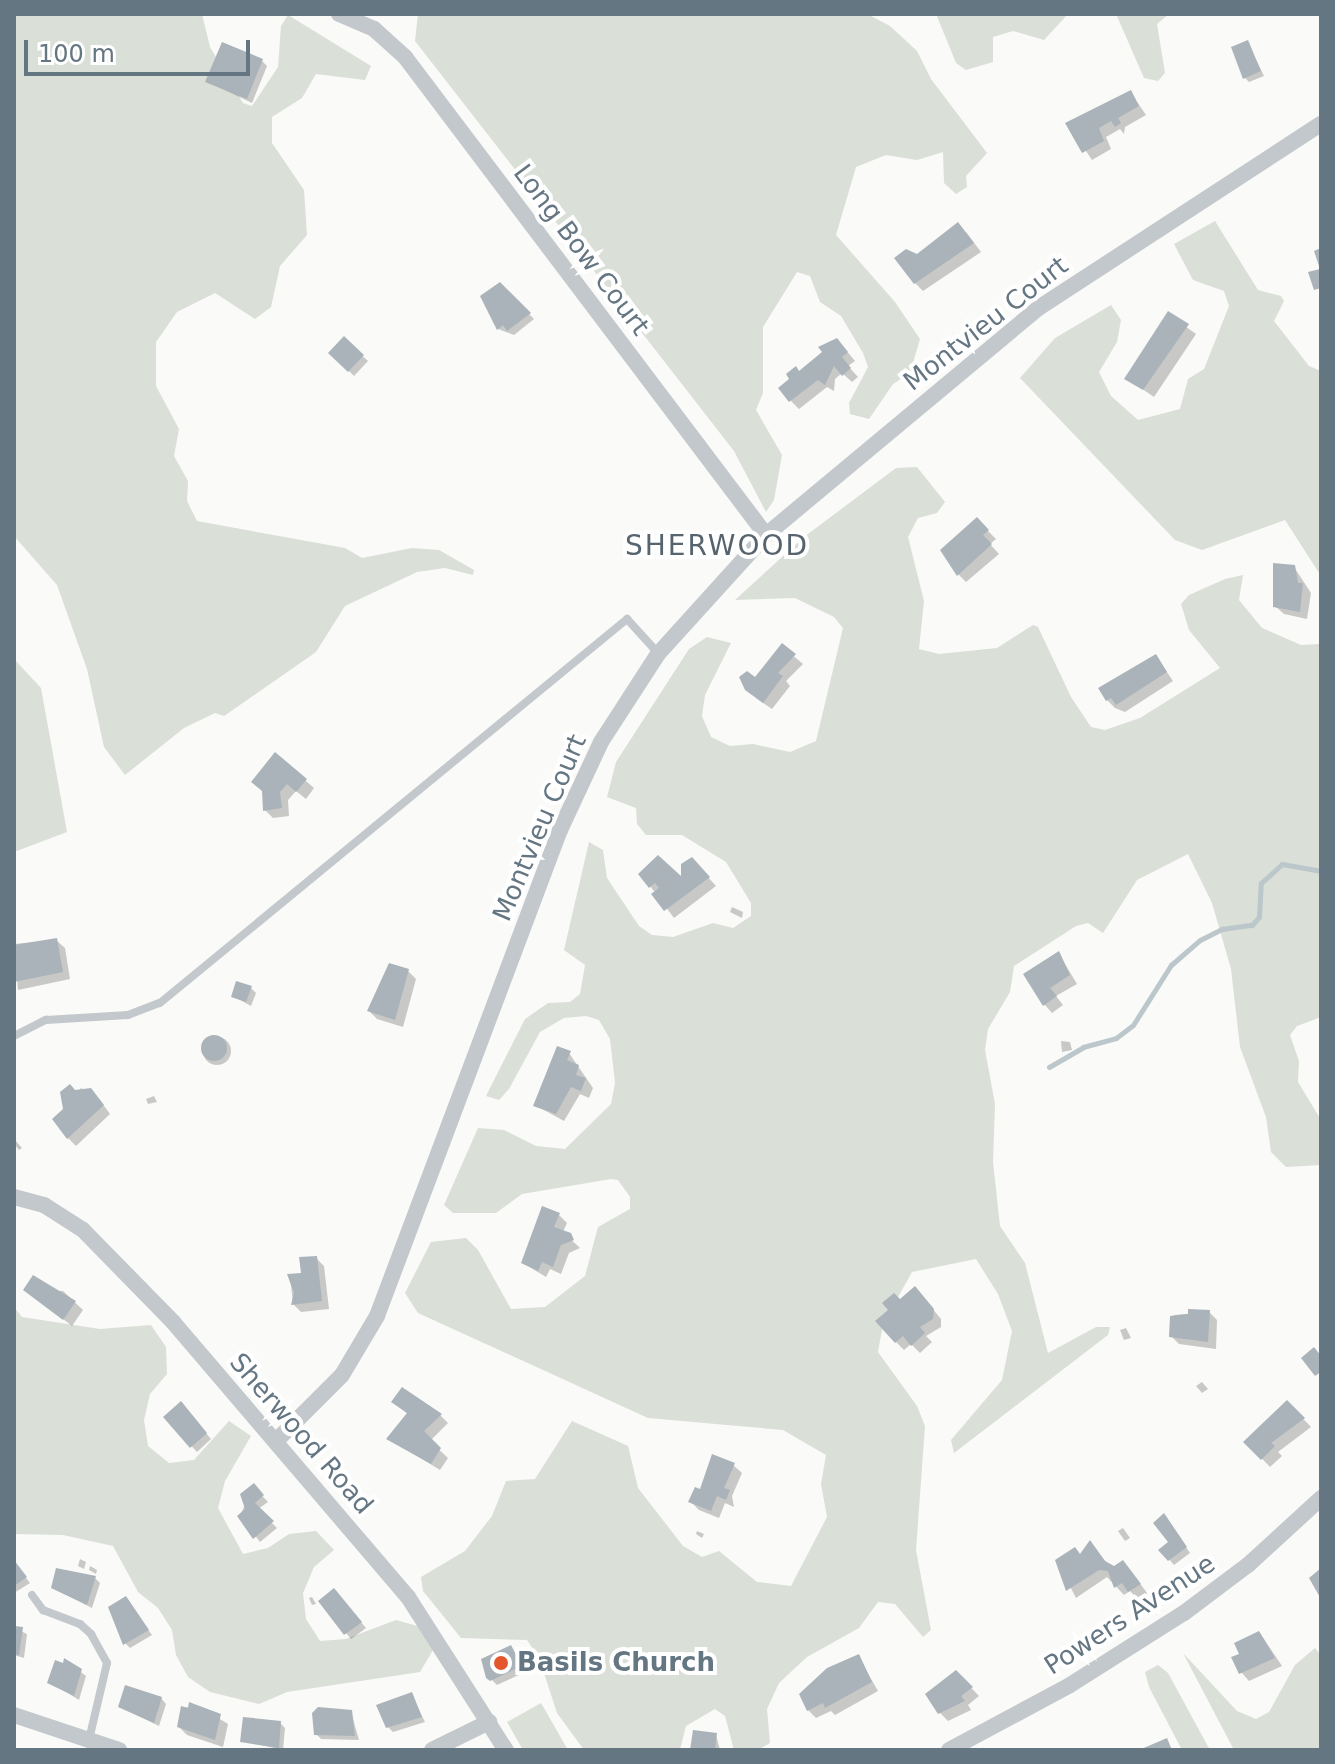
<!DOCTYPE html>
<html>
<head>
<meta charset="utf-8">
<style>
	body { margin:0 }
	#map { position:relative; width:1335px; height:1764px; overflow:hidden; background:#fafaf8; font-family:"DejaVu Sans",sans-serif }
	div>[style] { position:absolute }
	.green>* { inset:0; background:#dadfd7 }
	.shadow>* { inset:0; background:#0003 }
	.round { border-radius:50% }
	.stream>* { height:5px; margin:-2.5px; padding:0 2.5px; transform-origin:2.5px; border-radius:2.5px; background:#bbc7cb }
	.building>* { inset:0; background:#aab3b9 }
	.service>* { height:8px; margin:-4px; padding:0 4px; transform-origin:4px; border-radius:4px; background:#c3c8cc }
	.minor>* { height:16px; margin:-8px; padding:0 8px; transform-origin:8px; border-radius:8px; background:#c3c8cc }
	.dots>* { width:22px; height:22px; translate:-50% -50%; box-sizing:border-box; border:4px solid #fff; border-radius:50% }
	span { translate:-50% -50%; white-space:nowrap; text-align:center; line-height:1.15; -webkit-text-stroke:8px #fff; paint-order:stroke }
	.street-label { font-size:26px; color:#657683 }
	.poi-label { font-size:26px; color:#657683; font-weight:700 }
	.left { translate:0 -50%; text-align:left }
	.neighbourhood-label { font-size:28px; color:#57646e; letter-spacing:2px }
	.frame { position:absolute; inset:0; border:16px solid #657683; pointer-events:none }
	.scale { position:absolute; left:24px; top:40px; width:226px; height:36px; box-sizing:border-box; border:4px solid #657683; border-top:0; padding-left:10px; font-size:24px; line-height:28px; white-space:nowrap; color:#657683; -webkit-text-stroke:6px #fff; paint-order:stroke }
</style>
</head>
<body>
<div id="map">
	<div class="green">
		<i style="clip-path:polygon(14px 14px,202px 14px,210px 47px,243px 103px,252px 106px,278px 67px,281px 26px,288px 15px,371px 66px,365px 80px,316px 74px,302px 98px,272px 117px,272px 143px,304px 190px,307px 235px,280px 266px,271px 307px,255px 319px,215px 293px,177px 312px,156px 342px,156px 386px,179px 429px,174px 456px,188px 481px,187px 501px,197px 521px,345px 548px,362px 558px,412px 548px,439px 550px,474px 570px,473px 575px,445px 568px,417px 572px,345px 606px,316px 652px,224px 716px,215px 713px,184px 728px,125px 775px,104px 747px,87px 669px,57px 585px,14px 536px)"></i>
		<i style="clip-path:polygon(418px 14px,867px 14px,890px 26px,917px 51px,931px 79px,987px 153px,966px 176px,967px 187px,956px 194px,944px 183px,943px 152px,917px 160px,886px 155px,856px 167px,836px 235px,895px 302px,920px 339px,910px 373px,893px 384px,869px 419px,850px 414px,849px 403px,868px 367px,863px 353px,841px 316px,820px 302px,810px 276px,797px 272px,763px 327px,763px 393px,756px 410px,782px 455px,774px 500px,766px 512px,734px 451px,415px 41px)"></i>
		<i style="clip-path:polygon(936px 14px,1068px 14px,1044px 40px,1013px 31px,993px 37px,993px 62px,966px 70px,956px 63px)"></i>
		<i style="clip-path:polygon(1116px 14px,1169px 14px,1157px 24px,1165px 73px,1158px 81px,1144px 78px)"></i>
		<i style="clip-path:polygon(1215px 221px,1258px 290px,1281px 296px,1284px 301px,1274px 321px,1309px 366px,1321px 371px,1321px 576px,1285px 520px,1202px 550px,1175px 540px,1020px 378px,1055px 338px,1111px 305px,1121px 320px,1117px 342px,1099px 372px,1111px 396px,1138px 420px,1180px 409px,1188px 379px,1204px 369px,1229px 306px,1224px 291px,1193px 280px,1174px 244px)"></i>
		<i style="clip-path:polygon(917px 467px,945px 502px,937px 513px,918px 518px,908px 537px,924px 601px,919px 649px,939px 654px,997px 648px,1033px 625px,1038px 627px,1071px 697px,1091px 727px,1105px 730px,1140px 718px,1220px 668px,1189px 630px,1181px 604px,1189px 595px,1225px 579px,1243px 575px,1239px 600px,1262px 628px,1301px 645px,1321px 644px,1321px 1017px,1297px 1026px,1290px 1035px,1299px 1061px,1298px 1082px,1321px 1120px,1321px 1165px,1286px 1167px,1271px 1152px,1266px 1117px,1240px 1047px,1231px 969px,1212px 903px,1188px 854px,1137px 880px,1103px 933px,1088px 923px,1076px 926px,1014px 966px,1010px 992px,988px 1029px,985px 1050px,995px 1104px,993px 1162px,1000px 1226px,1025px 1263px,1048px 1353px,1096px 1327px,1110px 1327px,1108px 1335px,954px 1453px,951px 1440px,1002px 1380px,1012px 1331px,998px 1294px,976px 1259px,912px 1272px,883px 1324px,878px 1352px,917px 1406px,925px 1426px,916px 1550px,931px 1630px,923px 1637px,895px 1604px,878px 1602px,859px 1628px,807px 1657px,779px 1683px,767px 1709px,770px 1743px,758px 1750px,734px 1750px,725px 1716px,715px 1709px,686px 1726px,680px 1750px,584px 1750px,557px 1713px,539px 1658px,527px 1640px,461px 1638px,423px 1591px,421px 1577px,465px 1551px,492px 1516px,506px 1481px,535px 1479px,572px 1421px,628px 1446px,638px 1488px,683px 1546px,702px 1557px,719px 1551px,757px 1582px,791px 1586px,827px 1517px,821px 1484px,826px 1455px,783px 1430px,648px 1418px,418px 1313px,405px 1293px,431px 1242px,466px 1238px,478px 1250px,511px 1309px,545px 1307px,585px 1276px,598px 1227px,630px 1209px,630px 1197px,618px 1180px,611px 1179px,522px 1194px,496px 1213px,453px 1213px,444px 1205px,478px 1128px,504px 1130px,536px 1146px,565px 1149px,611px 1104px,615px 1083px,610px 1039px,599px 1020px,586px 1016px,564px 1018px,540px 1032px,509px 1089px,499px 1100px,486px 1096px,525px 1019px,548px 1003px,570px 1002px,580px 994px,585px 965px,564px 950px,589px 842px,603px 850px,607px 878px,639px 926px,652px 935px,673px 937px,713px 923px,733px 928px,751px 916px,751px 903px,726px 862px,682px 835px,646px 835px,637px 824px,636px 808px,607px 797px,616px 762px,689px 649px,707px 637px,731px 643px,705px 695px,702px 716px,711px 737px,730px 746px,753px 744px,790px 752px,816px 741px,843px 628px,834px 617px,795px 598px,735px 600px,804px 537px,896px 468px)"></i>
		<i style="clip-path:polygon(14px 659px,41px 688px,67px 832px,14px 852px)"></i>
		<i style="clip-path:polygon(14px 1307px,22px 1317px,100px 1329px,151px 1325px,166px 1347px,167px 1374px,150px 1394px,144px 1420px,148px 1446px,169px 1463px,194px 1460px,229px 1421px,251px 1436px,225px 1481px,218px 1508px,243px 1554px,268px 1548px,289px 1534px,316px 1531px,334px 1550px,314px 1567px,303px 1593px,306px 1619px,320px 1641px,346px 1639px,396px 1620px,421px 1627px,433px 1650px,420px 1672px,287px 1692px,259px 1704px,210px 1692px,188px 1677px,176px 1655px,172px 1630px,158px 1608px,138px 1592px,113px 1546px,63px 1535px,14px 1534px)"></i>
		<i style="clip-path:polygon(1315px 1648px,1321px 1655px,1321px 1750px,1234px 1750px,1183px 1653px,1237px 1711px,1256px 1719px,1269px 1712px,1295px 1665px)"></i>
		<i style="clip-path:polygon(1158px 1665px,1168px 1673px,1210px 1750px,1182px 1750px,1149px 1687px,1145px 1672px)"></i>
		<i style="clip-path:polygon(541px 1703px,568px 1750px,523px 1750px,507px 1722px)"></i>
	</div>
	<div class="shadow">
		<i style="clip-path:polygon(1247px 42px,1264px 76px,1249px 82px,1244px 77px)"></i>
		<i style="clip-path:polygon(262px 61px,267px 66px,252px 103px,208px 82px)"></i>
		<i style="clip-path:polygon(1131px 93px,1146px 115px,1125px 127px,1124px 134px,1120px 129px,1106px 137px,1111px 149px,1092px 160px,1068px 124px)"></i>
		<i style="clip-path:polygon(966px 232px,981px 252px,923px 291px,915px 283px,917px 256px)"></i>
		<i style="clip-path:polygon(499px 284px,534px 319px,514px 335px,498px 329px)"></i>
		<i style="clip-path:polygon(1168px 314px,1196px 334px,1154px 397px,1126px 378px)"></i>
		<i style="clip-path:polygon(344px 339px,368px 361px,354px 376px,331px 353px)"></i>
		<i style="clip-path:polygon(845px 349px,855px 361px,848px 366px,858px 377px,852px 382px,842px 373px,835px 379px,834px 391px,827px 387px,799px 409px,791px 401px,800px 373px)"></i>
		<i style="clip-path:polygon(977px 520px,996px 539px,990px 544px,999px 554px,966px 582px,958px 574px)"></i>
		<i style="clip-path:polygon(1294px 567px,1311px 593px,1307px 619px,1284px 614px,1275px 606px)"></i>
		<i style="clip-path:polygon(782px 646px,803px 664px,786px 681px,790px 686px,772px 709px,756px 698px,755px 680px)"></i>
		<i style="clip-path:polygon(1156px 656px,1173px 681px,1125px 712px,1115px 708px,1107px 700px)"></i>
		<i style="clip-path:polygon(276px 755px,314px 788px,306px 799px,296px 791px,288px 800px,289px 816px,273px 818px,265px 810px)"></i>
		<i style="clip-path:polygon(699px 867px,716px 886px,674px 918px,641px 874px,681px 879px)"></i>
		<i style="clip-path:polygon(732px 907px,743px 912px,742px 918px,730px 912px)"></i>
		<i style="clip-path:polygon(56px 940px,65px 948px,70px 979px,18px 990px,14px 944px)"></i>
		<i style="clip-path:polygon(1059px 954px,1077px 984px,1056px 996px,1063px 1005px,1052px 1013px,1044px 1004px)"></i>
		<i style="clip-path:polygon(408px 971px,416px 979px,403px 1027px,377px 1019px,369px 1011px)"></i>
		<i style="clip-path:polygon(251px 988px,256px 993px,251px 1006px,233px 996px)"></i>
		<i class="round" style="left:203px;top:1037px;width:28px;height:28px"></i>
		<i style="clip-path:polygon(1061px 1041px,1070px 1042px,1072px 1050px,1062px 1052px)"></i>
		<i style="clip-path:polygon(569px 1053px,593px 1088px,589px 1098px,580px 1094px,564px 1121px,535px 1105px)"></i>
		<i style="clip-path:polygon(81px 1088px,99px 1099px,110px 1114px,76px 1146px,68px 1138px,66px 1110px)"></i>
		<i style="clip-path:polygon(154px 1096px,157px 1102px,148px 1104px,146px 1099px)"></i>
		<i style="clip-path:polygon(15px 1140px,22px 1148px,19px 1150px,14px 1144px)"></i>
		<i style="clip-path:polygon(559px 1215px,567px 1223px,563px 1232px,580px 1248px,569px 1253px,561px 1274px,550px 1269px,546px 1277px,523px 1263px)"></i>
		<i style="clip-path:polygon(316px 1258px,324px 1266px,329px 1309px,301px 1312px,293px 1304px,290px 1276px,303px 1274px)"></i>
		<i style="clip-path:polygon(26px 1290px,63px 1291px,83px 1310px,72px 1326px)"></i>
		<i style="clip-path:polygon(923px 1297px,941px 1319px,941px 1327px,926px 1336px,932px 1342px,920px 1353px,911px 1344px,904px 1350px,896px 1342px,900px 1302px)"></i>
		<i style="clip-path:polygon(1209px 1312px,1217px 1320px,1216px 1349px,1179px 1344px,1171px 1336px,1174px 1315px)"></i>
		<i style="clip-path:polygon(1126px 1328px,1131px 1338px,1124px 1340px,1120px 1330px)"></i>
		<i style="clip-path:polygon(1202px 1382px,1208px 1389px,1202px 1393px,1196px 1386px)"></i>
		<i style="clip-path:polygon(394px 1402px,440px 1415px,448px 1423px,430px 1441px,448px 1458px,440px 1470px,389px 1439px,409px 1415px)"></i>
		<i style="clip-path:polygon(1287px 1402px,1311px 1427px,1278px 1452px,1282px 1456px,1270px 1467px,1246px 1442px)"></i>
		<i style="clip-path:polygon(186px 1409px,211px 1439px,197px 1452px,166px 1418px)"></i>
		<i style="clip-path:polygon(733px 1465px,742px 1473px,732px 1496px,734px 1507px,725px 1503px,719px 1518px,699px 1510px,691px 1502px)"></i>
		<i style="clip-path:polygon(253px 1486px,268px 1502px,258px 1509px,277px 1528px,260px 1542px,240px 1516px)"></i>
		<i style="clip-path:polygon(1168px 1521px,1190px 1553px,1174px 1565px,1161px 1550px,1170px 1542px)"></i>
		<i style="clip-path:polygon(1123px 1528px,1130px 1538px,1125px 1541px,1118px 1531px)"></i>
		<i style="clip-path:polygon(697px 1531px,704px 1534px,702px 1538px,696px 1534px)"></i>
		<i style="clip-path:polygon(1091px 1543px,1109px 1566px,1131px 1571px,1147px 1593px,1138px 1599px,1130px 1591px,1124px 1595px,1107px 1577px,1076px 1598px,1057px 1561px,1081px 1556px)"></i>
		<i style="clip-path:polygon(80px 1559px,86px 1562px,84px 1569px,78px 1566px)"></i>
		<i style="clip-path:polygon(14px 1563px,30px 1583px,14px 1593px)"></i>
		<i style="clip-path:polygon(90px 1566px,97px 1570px,96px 1574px,89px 1570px)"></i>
		<i style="clip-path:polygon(95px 1578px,100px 1583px,92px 1608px,53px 1588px)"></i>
		<i style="clip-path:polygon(339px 1596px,366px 1628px,351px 1639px,320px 1601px)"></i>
		<i style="clip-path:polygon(312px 1597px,316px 1604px,312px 1605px,309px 1598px)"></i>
		<i style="clip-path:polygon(130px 1604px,152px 1635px,130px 1648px,125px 1643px)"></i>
		<i style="clip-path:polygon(14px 1628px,27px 1634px,24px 1658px,14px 1655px)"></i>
		<i style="clip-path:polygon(1260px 1633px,1282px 1666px,1249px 1681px,1241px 1672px,1242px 1655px)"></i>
		<i style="clip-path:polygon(511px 1647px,525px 1672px,497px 1685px,492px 1680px)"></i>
		<i style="clip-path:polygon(858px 1656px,878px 1691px,835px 1715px,831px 1711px,816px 1718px,808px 1710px)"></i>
		<i style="clip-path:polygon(65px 1660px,86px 1676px,79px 1700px,50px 1682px)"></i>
		<i style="clip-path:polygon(956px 1672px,979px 1696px,968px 1705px,971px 1710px,948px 1721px,940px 1713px)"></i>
		<i style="clip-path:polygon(411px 1694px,425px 1722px,393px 1732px,387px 1726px)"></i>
		<i style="clip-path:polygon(161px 1698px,166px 1704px,159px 1726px,120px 1707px)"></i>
		<i style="clip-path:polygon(199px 1706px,228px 1724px,223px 1747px,187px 1735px,179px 1727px,182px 1708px)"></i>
		<i style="clip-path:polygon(351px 1712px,359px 1740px,321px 1739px,316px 1734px)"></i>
		<i style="clip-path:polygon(280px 1723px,285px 1728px,283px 1750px,243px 1741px)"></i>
		<i style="clip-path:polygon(716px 1735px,720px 1750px,692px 1750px)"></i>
	</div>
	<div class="stream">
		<i style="left:1049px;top:1067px;width:39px;rotate:-30deg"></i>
		<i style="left:1083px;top:1047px;width:34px;rotate:-15deg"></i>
		<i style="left:1116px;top:1038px;width:21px;rotate:-37deg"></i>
		<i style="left:1133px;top:1025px;width:71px;rotate:-57.7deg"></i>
		<i style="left:1171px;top:965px;width:38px;rotate:-41deg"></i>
		<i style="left:1200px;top:940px;width:25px;rotate:-27deg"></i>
		<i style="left:1222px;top:929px;width:30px;rotate:-8deg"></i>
		<i style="left:1252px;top:925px;width:11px;rotate:-49deg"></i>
		<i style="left:1259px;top:917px;width:34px;rotate:-87deg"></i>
		<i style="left:1261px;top:883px;width:28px;rotate:-42deg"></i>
		<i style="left:1282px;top:864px;width:40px;rotate:10deg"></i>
	</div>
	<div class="building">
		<i style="clip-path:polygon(1248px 40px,1261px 71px,1243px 79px,1231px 47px)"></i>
		<i style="clip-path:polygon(222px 42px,263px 59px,247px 99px,205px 82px)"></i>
		<i style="clip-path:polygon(1131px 90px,1139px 106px,1118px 118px,1121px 123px,1115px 127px,1111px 121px,1099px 128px,1104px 141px,1082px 153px,1065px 123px)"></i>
		<i style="clip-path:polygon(958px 222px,974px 243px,914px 284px,894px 258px,906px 249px,917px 254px)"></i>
		<i style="clip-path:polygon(1321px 248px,1321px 288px,1314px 290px,1308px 272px,1320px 269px,1314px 251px)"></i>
		<i style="clip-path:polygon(500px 282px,531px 313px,507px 331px,503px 325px,497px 330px,480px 296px)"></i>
		<i style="clip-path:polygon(1168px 311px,1189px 324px,1143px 390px,1124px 379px)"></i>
		<i style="clip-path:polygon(344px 336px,364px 355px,348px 372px,328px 353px)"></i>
		<i style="clip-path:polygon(837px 338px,848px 352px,842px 357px,851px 368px,842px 376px,834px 366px,825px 385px,818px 380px,789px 402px,778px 388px,789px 379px,786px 374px,796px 366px,799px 371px,822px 352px,818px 347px)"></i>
		<i style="clip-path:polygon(977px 517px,989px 530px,983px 535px,992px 544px,957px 576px,940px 550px)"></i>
		<i style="clip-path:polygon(1273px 563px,1295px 565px,1298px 583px,1303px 583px,1300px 612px,1273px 607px)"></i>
		<i style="clip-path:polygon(782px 643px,796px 654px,778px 673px,783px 676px,763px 703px,745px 690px,739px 677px,747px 671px,755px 677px)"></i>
		<i style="clip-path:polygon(1156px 654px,1167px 672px,1116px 705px,1111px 698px,1106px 701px,1098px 688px)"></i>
		<i style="clip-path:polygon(275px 752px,307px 779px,296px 792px,287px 784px,280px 792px,282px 808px,263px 811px,262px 791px,251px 782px)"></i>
		<i style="clip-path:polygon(658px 855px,681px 876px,681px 864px,692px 857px,710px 877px,664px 911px,651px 894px,659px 888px,655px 883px,649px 888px,638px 874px)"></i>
		<i style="clip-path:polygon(57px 938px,63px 972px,14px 982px,14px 945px)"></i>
		<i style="clip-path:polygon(1059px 951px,1070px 975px,1050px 988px,1057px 996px,1043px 1006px,1023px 974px)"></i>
		<i style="clip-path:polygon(389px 963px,409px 969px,395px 1020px,367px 1011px)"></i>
		<i style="clip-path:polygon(236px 981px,252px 986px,246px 1002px,231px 997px)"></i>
		<i class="round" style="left:201px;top:1035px;width:26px;height:26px"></i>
		<i style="clip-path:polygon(557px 1046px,571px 1051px,567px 1060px,579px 1065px,576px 1075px,586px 1078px,581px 1091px,571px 1087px,556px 1114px,533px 1106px)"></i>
		<i style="clip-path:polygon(70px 1084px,75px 1090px,91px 1088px,104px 1105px,67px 1139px,52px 1119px,63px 1109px,60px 1092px)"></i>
		<i style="clip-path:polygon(542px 1206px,560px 1213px,554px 1227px,571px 1233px,574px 1240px,561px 1245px,553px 1267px,542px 1262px,538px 1271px,521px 1263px)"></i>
		<i style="clip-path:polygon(317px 1256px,322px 1301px,291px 1305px,294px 1293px,287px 1274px,301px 1273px,299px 1257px)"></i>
		<i style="clip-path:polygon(33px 1275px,76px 1301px,63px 1320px,23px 1290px)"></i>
		<i style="clip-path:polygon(915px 1286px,934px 1309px,933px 1319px,920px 1327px,925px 1333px,911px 1346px,903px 1336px,895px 1343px,875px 1321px,888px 1310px,882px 1303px,894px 1293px,900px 1299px)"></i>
		<i style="clip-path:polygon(1188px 1309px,1210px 1310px,1208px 1342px,1169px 1337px,1170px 1316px,1188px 1314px)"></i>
		<i style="clip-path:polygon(1314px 1347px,1321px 1356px,1321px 1372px,1315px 1376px,1301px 1358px)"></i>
		<i style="clip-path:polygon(402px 1387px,442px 1414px,424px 1431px,441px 1448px,431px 1464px,386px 1439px,407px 1413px,391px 1402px)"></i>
		<i style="clip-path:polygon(1287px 1400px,1305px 1418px,1271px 1443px,1275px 1446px,1261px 1460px,1243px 1442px)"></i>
		<i style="clip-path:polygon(181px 1401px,207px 1433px,190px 1448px,163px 1417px)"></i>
		<i style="clip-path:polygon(712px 1454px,735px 1463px,724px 1488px,730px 1490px,726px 1500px,717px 1496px,711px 1511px,688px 1502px,695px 1487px,700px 1489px)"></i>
		<i style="clip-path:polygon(254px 1483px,264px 1495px,255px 1503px,274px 1521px,253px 1539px,237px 1516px,245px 1509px,240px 1494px)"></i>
		<i style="clip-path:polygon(1164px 1513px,1187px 1547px,1168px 1561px,1158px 1550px,1168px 1542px,1153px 1523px)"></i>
		<i style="clip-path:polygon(1090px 1540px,1105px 1561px,1114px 1566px,1123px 1560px,1141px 1584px,1128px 1592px,1122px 1583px,1114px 1588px,1108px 1571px,1099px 1570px,1066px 1591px,1055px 1560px,1075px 1547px,1080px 1554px)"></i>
		<i style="clip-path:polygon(14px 1560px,27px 1577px,14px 1586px)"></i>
		<i style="clip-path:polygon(56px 1568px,96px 1576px,87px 1605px,51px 1588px)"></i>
		<i style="clip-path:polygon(1321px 1568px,1321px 1599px,1309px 1578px)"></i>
		<i style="clip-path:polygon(334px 1588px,362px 1622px,344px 1635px,318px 1601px)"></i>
		<i style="clip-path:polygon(126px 1596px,149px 1630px,123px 1645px,108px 1607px)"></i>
		<i style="clip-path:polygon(14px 1626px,23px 1627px,19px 1655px,14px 1654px)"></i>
		<i style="clip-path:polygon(1259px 1631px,1275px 1658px,1239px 1674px,1231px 1657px,1239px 1654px,1234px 1643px)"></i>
		<i style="clip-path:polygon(511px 1645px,522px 1666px,490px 1681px,486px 1678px,481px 1659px)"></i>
		<i style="clip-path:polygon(859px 1654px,872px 1682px,825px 1708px,823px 1703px,807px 1711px,799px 1694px,827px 1668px)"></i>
		<i style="clip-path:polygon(64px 1658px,82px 1669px,74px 1696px,47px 1683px,55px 1660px,63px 1663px)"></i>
		<i style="clip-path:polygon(956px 1670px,973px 1687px,961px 1696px,965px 1701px,938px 1714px,925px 1694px)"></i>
		<i style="clip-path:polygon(125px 1685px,162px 1697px,154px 1723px,118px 1707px)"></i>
		<i style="clip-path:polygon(412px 1692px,422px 1717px,386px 1728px,376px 1705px)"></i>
		<i style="clip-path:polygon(189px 1702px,221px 1714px,215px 1740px,177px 1727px,181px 1706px,188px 1708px)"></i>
		<i style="clip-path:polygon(318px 1707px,352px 1710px,355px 1736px,314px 1735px,312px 1713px)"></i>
		<i style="clip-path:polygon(243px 1717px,281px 1721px,279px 1748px,240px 1742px)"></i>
		<i style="clip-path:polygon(693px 1730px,717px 1733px,715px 1750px,690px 1750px)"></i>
		<i style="clip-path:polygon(1167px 1738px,1172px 1750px,1139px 1750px)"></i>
	</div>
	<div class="service">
		<i style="left:14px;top:1036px;width:36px;rotate:-27deg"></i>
		<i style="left:46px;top:1020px;width:82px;rotate:-3.5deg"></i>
		<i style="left:128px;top:1015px;width:34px;rotate:-21deg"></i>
		<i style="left:160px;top:1003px;width:605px;rotate:-39.43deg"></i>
		<i style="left:627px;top:619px;width:46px;rotate:47.6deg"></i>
		<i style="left:32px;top:1595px;width:19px;rotate:54deg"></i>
		<i style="left:43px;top:1610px;width:40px;rotate:21deg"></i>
		<i style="left:80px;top:1624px;width:15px;rotate:42deg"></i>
		<i style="left:91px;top:1634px;width:33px;rotate:61deg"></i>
		<i style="left:107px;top:1663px;width:79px;rotate:103.2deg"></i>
	</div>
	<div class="minor">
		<i style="left:339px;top:14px;width:38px;rotate:23deg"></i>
		<i style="left:374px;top:29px;width:42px;rotate:42.1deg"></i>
		<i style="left:405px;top:57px;width:599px;rotate:52.94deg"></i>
		<i style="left:14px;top:1197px;width:31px;rotate:15deg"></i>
		<i style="left:44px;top:1205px;width:46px;rotate:32.7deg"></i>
		<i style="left:83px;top:1230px;width:129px;rotate:45.6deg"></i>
		<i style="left:173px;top:1322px;width:362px;rotate:49.5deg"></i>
		<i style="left:408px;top:1597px;width:182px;rotate:57.4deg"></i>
		<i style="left:276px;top:1441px;width:93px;rotate:-45deg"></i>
		<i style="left:342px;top:1375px;width:69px;rotate:-59.3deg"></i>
		<i style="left:377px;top:1316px;width:519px;rotate:-69.37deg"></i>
		<i style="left:560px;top:830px;width:97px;rotate:-65deg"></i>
		<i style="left:601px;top:742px;width:105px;rotate:-57.1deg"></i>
		<i style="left:658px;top:654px;width:161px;rotate:-47.8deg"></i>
		<i style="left:766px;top:535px;width:356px;rotate:-39.8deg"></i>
		<i style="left:1040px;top:307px;width:335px;rotate:-33.1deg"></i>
		<i style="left:14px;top:1715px;width:111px;rotate:18.4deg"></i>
		<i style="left:432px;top:1750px;width:64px;rotate:-26.2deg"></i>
		<i style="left:949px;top:1750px;width:137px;rotate:-28.2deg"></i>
		<i style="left:1070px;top:1685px;width:135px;rotate:-32.3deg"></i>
		<i style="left:1184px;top:1613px;width:80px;rotate:-36.9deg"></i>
		<i style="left:1248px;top:1565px;width:99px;rotate:-42.5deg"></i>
	</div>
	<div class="dots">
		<i style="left:501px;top:1663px;background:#e4572e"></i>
	</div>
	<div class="street-label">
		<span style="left:581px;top:250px;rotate:53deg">Long Bow Court</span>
		<span style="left:986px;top:324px;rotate:-38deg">Montvieu Court</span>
		<span style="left:540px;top:828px;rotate:-67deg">Montvieu Court</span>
		<span style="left:301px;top:1434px;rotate:49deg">Sherwood Road</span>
		<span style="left:1130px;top:1615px;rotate:-33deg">Powers Avenue</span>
	</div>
	<div class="poi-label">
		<span class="left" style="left:517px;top:1663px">Basils Church</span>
	</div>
	<div class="neighbourhood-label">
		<span style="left:717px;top:546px">SHERWOOD</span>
	</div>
	<div class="frame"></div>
	<div class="scale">100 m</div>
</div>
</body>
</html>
